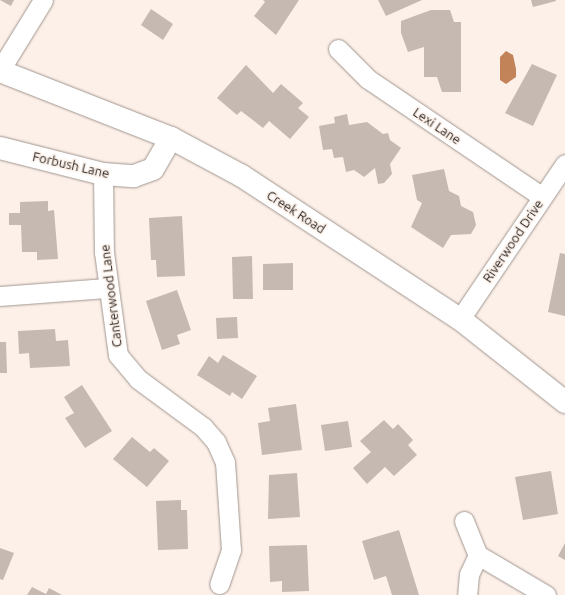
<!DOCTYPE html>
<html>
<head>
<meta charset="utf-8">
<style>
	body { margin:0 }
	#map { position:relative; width:565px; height:595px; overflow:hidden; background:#fcf0e9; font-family:Ubuntu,sans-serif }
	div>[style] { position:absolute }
	.water>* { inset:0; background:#c38359 }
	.building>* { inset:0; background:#c5b9b2 }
	.roads { filter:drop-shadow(0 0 1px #a1968f) drop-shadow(0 0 1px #a1968f) }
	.street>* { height:19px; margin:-9.5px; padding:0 9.5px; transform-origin:9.5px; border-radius:9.5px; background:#fff }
	.secondary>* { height:22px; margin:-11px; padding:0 11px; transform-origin:11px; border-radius:11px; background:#fff }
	span { translate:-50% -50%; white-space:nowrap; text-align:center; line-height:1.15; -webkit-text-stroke:3px #fcf0e9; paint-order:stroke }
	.street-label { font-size:13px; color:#2e2a27 }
</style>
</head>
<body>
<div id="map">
	<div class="water">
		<i style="clip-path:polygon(506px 51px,513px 55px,516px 69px,516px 77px,506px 84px,500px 80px,500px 57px)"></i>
	</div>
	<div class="building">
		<i style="clip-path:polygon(0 0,14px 0,11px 6px)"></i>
		<i style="clip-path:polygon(263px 0,299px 0,276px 35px,254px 16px,265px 2px)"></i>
		<i style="clip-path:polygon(378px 0,422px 0,386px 16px)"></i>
		<i style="clip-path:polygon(531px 0,556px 0,556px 1px,533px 7px)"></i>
		<i style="clip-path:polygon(151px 9px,173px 24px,163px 40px,141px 25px)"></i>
		<i style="clip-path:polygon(431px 10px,450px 10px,454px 22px,461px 22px,461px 92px,442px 92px,437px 77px,424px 77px,424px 47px,408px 52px,401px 33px,401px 21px)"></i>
		<i style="clip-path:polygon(532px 64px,557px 75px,533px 126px,505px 113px)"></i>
		<i style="clip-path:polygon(246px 65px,273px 93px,281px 84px,303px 103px,298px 108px,309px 117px,290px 139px,269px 121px,263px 128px,241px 111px,237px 115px,217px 98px)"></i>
		<i style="clip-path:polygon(347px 114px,349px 125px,367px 122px,383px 134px,388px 133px,390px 140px,401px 148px,390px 164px,392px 174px,384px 183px,378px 184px,375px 168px,364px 177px,354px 170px,346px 172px,343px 157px,334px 158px,332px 149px,323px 150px,319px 126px,335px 123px,334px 117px)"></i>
		<i style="clip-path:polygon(444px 169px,449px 191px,459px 196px,461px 206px,473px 212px,476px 225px,471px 234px,451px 235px,443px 248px,411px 227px,422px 203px,417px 200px,412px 175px)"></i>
		<i style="clip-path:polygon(48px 201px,48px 211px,54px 210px,58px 259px,37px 260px,37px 252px,22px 252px,21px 225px,9px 225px,9px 213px,20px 213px,20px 202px)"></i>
		<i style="clip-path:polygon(182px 216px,185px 276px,157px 277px,156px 260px,151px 260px,149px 218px)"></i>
		<i style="clip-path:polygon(560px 253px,565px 254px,565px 316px,548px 312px)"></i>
		<i style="clip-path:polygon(252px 256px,253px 299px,233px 299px,232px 257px)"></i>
		<i style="clip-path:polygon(293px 263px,293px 290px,263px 290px,263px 264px)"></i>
		<i style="clip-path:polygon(177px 290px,191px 330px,177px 335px,180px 344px,162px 350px,146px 301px)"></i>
		<i style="clip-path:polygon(237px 317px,238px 338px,217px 339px,216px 318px)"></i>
		<i style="clip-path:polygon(55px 329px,56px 341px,68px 340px,70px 366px,30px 368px,29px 353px,19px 354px,18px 331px)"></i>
		<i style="clip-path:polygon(0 342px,6px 342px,7px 373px,0 373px)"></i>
		<i style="clip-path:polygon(223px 355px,257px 376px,242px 399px,232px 392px,230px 396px,197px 375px,209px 356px,218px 363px)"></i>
		<i style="clip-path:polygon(82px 385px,112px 431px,85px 448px,65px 418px,74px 413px,64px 397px)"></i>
		<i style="clip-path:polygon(296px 404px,302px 450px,262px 455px,258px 423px,270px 421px,268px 408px)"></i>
		<i style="clip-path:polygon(384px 420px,393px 429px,398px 424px,413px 440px,408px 445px,417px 455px,394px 476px,385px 467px,367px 484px,353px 468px,371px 452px,360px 441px)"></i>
		<i style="clip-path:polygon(348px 421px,352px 447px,325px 451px,321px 425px)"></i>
		<i style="clip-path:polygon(132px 437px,150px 452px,154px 448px,169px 461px,147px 487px,113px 459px)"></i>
		<i style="clip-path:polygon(551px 471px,558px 514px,523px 520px,515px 477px)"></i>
		<i style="clip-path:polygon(297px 473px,300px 517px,268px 519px,269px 475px)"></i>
		<i style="clip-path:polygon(181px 500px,181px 510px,187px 510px,188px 549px,158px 550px,156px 501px)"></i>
		<i style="clip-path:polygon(399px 530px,419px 595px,392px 595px,386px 576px,374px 580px,362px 541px)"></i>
		<i style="clip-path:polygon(565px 543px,565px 560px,558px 556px)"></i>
		<i style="clip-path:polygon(307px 545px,309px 591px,282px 592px,282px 581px,270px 582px,269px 546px)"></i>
		<i style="clip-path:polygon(0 548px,14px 553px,3px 580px,0 579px)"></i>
		<i style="clip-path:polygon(32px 587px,46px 594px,49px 588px,62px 595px,27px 595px)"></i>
	</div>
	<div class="roads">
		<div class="street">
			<i style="left:338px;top:49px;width:42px;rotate:45deg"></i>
			<i style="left:368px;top:79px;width:210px;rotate:34.1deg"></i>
			<i style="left:0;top:70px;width:82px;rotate:-58.4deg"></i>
			<i style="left:103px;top:174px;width:78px;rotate:89.3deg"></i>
			<i style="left:104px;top:252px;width:104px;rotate:82.3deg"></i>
			<i style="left:118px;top:355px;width:31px;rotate:50deg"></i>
			<i style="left:138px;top:379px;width:81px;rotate:36.4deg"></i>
			<i style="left:203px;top:427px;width:20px;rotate:49deg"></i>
			<i style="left:216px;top:442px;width:22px;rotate:66deg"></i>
			<i style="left:225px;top:462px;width:88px;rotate:86.1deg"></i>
			<i style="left:231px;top:550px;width:36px;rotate:109deg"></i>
			<i style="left:0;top:296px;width:107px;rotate:-4.3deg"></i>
			<i style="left:460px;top:319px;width:187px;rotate:-55.9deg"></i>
			<i style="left:464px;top:521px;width:37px;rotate:68deg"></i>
			<i style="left:478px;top:555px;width:21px;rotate:115deg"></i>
			<i style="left:469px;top:574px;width:21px;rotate:95deg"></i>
			<i style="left:478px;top:555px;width:79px;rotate:30.5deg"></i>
		</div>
		<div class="secondary">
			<i style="left:0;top:71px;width:184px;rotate:21.4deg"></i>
			<i style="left:171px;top:138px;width:81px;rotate:28.2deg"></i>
			<i style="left:242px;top:176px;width:261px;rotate:33.3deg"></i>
			<i style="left:460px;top:319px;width:134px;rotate:38.3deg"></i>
			<i style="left:0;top:148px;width:106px;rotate:14.2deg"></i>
			<i style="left:103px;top:174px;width:31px;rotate:4deg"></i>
			<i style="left:134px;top:176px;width:20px;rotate:-20deg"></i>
			<i style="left:153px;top:169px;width:36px;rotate:-60deg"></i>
		</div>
	</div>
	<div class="street-label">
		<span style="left:437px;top:126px;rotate:34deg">Lexi Lane</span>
		<span style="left:71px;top:165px;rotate:13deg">Forbush Lane</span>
		<span style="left:296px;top:212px;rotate:33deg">Creek Road</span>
		<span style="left:513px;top:241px;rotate:-56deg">Riverwood Drive</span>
		<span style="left:111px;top:296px;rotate:-97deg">Canterwood Lane</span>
	</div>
</div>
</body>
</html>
